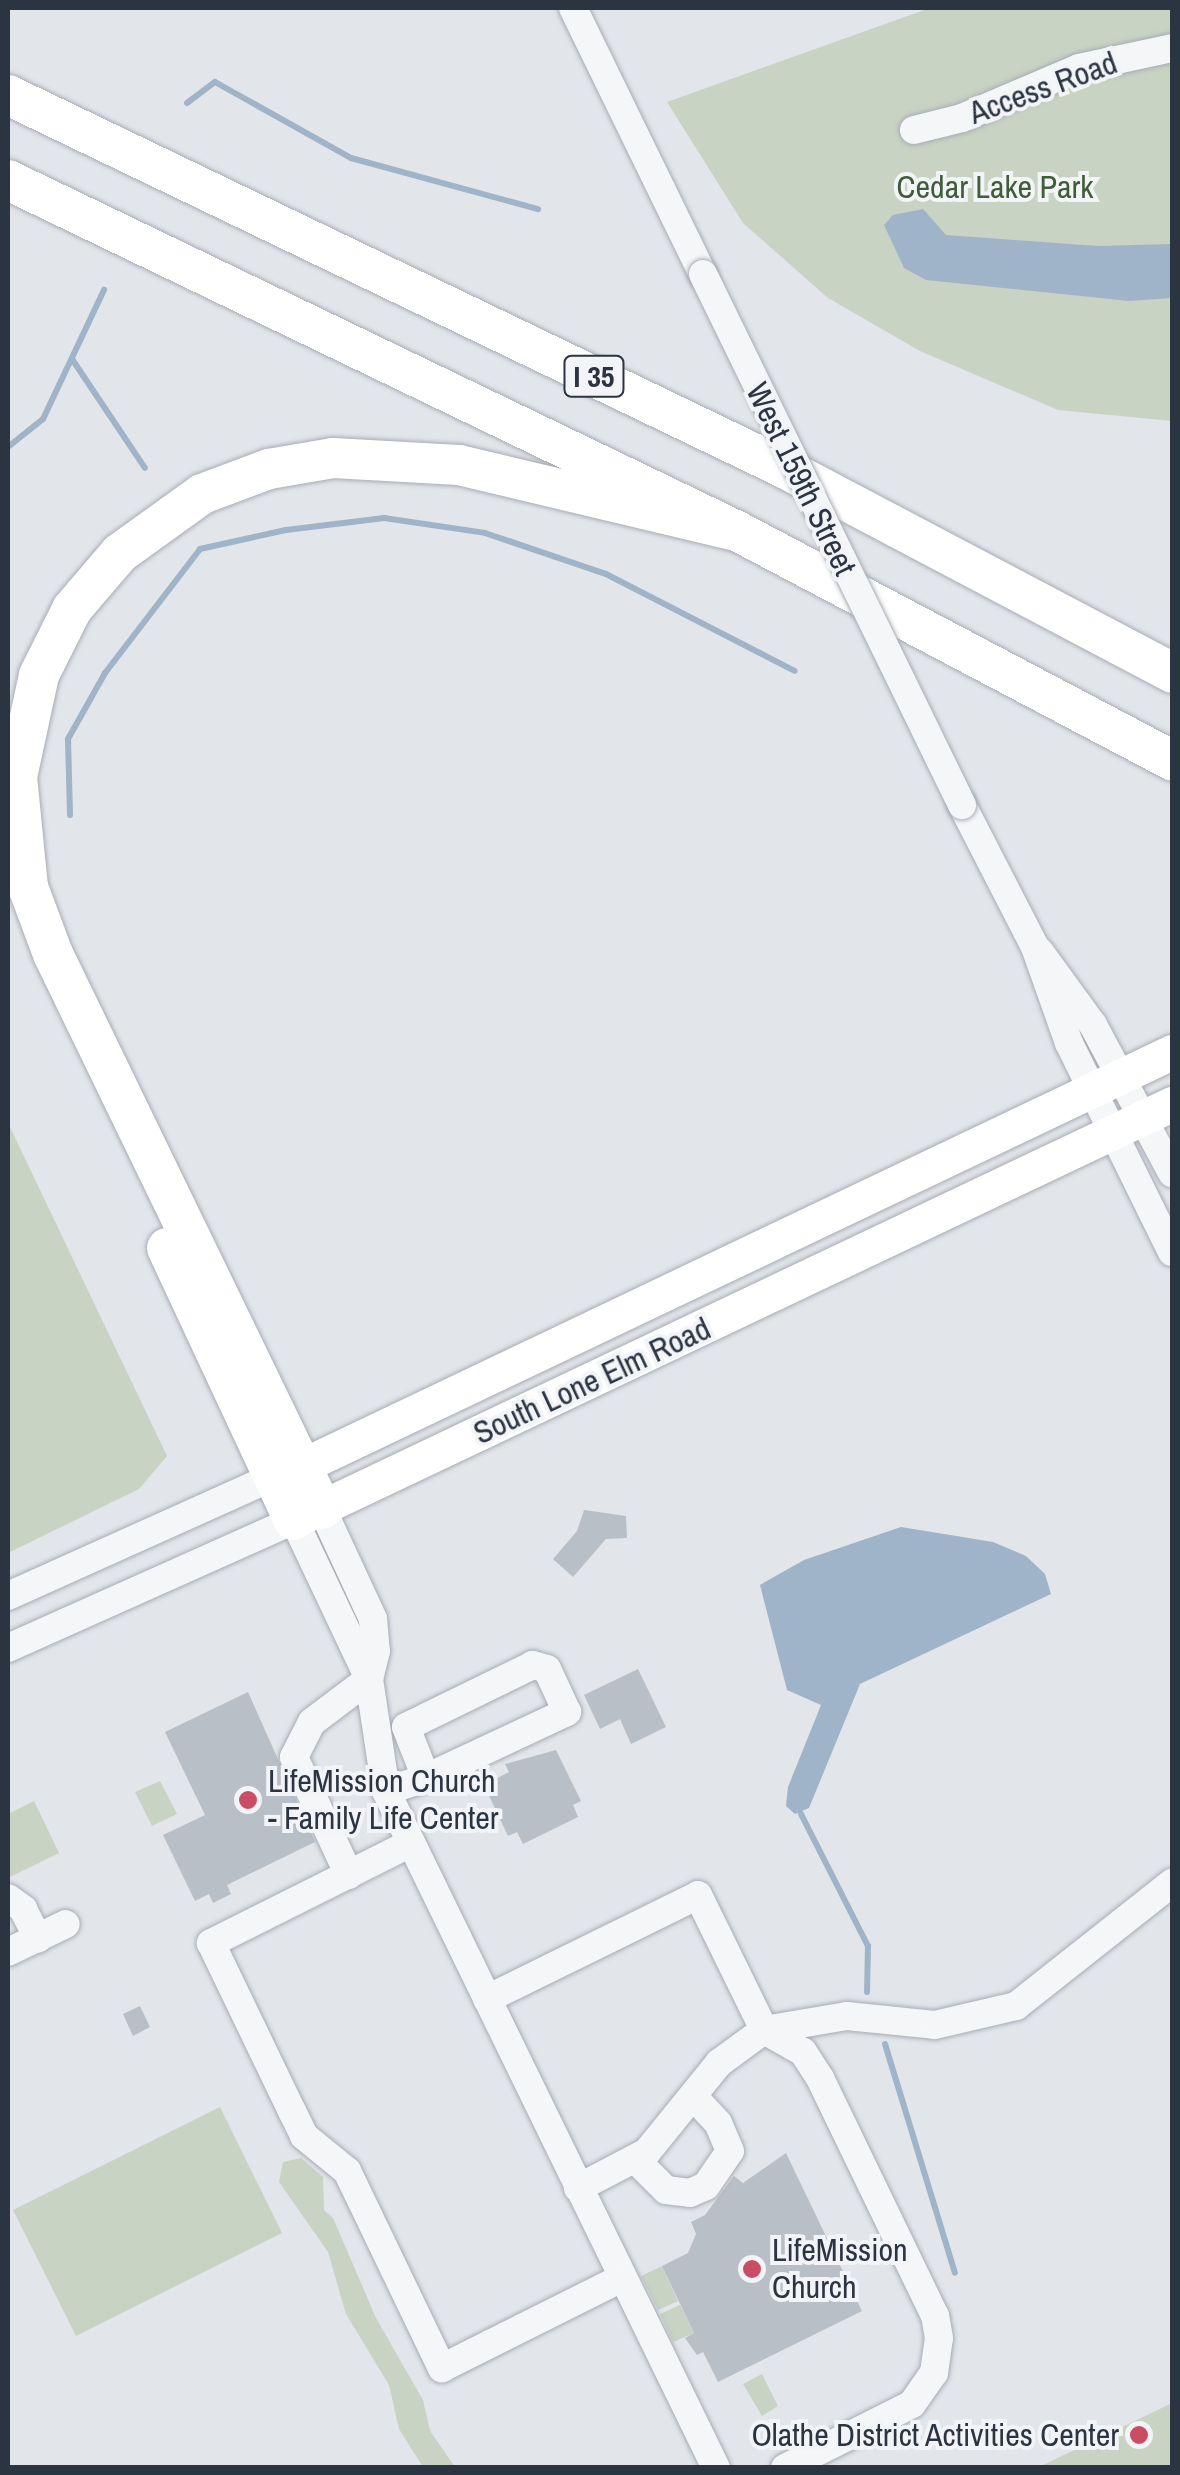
<!DOCTYPE html>
<html>
<head>
<meta charset="utf-8">
<style>
	body { margin:0 }
	#map { position:relative; width:1180px; height:2475px; overflow:hidden; background:#e2e5ea; font-family:"Archivo Narrow",sans-serif }
	div>[style] { position:absolute }
	.green>* { inset:0; background:#c8d3c3 }
	.water>* { inset:0; background:#9fb4c8 }
	.stream>* { height:6px; margin:-3px; padding:0 3px; transform-origin:3px; border-radius:3px; background:#9fb4c8 }
	.building>* { inset:0; background:#b9bfc6 }
	.roads { filter:drop-shadow(0 0 2px #a7acb4) drop-shadow(0 0 2px #a7acb4) }
	.minor>* { height:28px; margin:-14px; padding:0 14px; transform-origin:14px; border-radius:14px; background:#f5f6f8 }
	.major>* { height:35px; margin:-17.5px; padding:0 17.5px; transform-origin:17.5px; border-radius:17.5px; background:#fff }
	.highway>* { height:40px; margin:-20px; padding:0 20px; transform-origin:20px; border-radius:20px; background:#fff }
	.bridges { filter:drop-shadow(0 0 2px #a7acb4) drop-shadow(0 0 2px #a7acb4) }
	.minor-bridge>* { height:28px; margin:-14px; padding:0 14px; transform-origin:14px; border-radius:14px; background:#f5f6f8 }
	.dots>* { width:28px; height:28px; translate:-50% -50%; box-sizing:border-box; border:5px solid #f2f4f7; border-radius:50% }
	span { translate:-50% -50%; white-space:nowrap; text-align:center; line-height:1.15; -webkit-text-stroke:8px #f2f4f7; paint-order:stroke }
	.shield-label span { padding:2px 8px; background:#f2f4f7; border:2px solid; border-radius:8px; -webkit-text-stroke-width:0 }
	.shield-label { font-size:30px; color:#2b3441; font-weight:700 }
	.street-label { font-size:32px; color:#2b3441 }
	.park-label { font-size:32px; color:#405c39 }
	.poi-label { font-size:32px; color:#2b3441 }
	.left { translate:0 -50%; text-align:left }
	.right { translate:-100% -50%; text-align:right }
	.frame { position:absolute; inset:0; border:10px solid #2b3441; pointer-events:none }
</style>
</head>
<body>
<div id="map">
	<div class="green">
		<i style="clip-path:polygon(930px 8px,1172px 8px,1172px 421px,1058px 410px,920px 351px,828px 298px,743px 223px,667px 102px)"></i>
		<i style="clip-path:polygon(8px 1123px,167px 1456px,139px 1489px,8px 1553px)"></i>
		<i style="clip-path:polygon(160px 1781px,177px 1814px,152px 1826px,135px 1792px)"></i>
		<i style="clip-path:polygon(34px 1801px,59px 1853px,8px 1878px,8px 1814px)"></i>
		<i style="clip-path:polygon(220px 2107px,282px 2233px,76px 2336px,13px 2210px)"></i>
		<i style="clip-path:polygon(301px 2158px,323px 2177px,324px 2210px,333px 2218px,376px 2318px,423px 2400px,430px 2431px,455px 2467px,423px 2467px,399px 2429px,389px 2385px,346px 2314px,328px 2252px,279px 2182px,283px 2162px)"></i>
		<i style="clip-path:polygon(662px 2266px,678px 2301px,658px 2310px,641px 2276px)"></i>
		<i style="clip-path:polygon(680px 2305px,694px 2333px,673px 2342px,660px 2314px)"></i>
		<i style="clip-path:polygon(762px 2374px,778px 2406px,762px 2416px,743px 2384px)"></i>
		<i style="clip-path:polygon(1172px 2403px,1172px 2467px,1039px 2467px)"></i>
	</div>
	<div class="water">
		<i style="clip-path:polygon(923px 209px,946px 235px,1098px 246px,1172px 244px,1172px 298px,1129px 301px,926px 280px,904px 268px,884px 225px,893px 215px)"></i>
		<i style="clip-path:polygon(901px 1527px,993px 1542px,1026px 1556px,1045px 1574px,1051px 1594px,860px 1684px,809px 1808px,795px 1814px,786px 1806px,788px 1787px,821px 1705px,787px 1690px,760px 1585px,804px 1560px)"></i>
	</div>
	<div class="stream">
		<i style="left:187px;top:103px;width:35px;rotate:-37deg"></i>
		<i style="left:215px;top:82px;width:156px;rotate:29.2deg"></i>
		<i style="left:351px;top:158px;width:194px;rotate:15.3deg"></i>
		<i style="left:72px;top:359px;width:131px;rotate:56.2deg"></i>
		<i style="left:8px;top:447px;width:45px;rotate:-38.7deg"></i>
		<i style="left:43px;top:419px;width:143px;rotate:-64.7deg"></i>
		<i style="left:70px;top:815px;width:76px;rotate:-91.5deg"></i>
		<i style="left:68px;top:739px;width:76px;rotate:-60.7deg"></i>
		<i style="left:105px;top:673px;width:156px;rotate:-52.5deg"></i>
		<i style="left:200px;top:549px;width:88px;rotate:-12.5deg"></i>
		<i style="left:286px;top:530px;width:99px;rotate:-7deg"></i>
		<i style="left:384px;top:518px;width:102px;rotate:8.4deg"></i>
		<i style="left:485px;top:533px;width:128px;rotate:18.7deg"></i>
		<i style="left:606px;top:574px;width:212px;rotate:27.2deg"></i>
		<i style="left:801px;top:1814px;width:148px;rotate:63.1deg"></i>
		<i style="left:868px;top:1946px;width:46px;rotate:91.2deg"></i>
		<i style="left:885px;top:2044px;width:239px;rotate:73deg"></i>
	</div>
	<div class="building">
		<i style="clip-path:polygon(584px 1510px,626px 1516px,627px 1538px,606px 1539px,573px 1577px,553px 1559px,577px 1531px)"></i>
		<i style="clip-path:polygon(638px 1669px,666px 1727px,631px 1744px,620px 1719px,600px 1729px,584px 1695px)"></i>
		<i style="clip-path:polygon(248px 1692px,315px 1842px,227px 1885px,231px 1894px,213px 1903px,209px 1894px,195px 1901px,163px 1835px,205px 1815px,165px 1732px)"></i>
		<i style="clip-path:polygon(556px 1750px,581px 1801px,573px 1805px,578px 1817px,523px 1844px,517px 1832px,508px 1836px,484px 1785px,509px 1772px,505px 1764px)"></i>
		<i style="clip-path:polygon(140px 2006px,150px 2027px,133px 2036px,123px 2014px)"></i>
		<i style="clip-path:polygon(786px 2153px,862px 2311px,718px 2382px,703px 2352px,697px 2355px,685px 2338px,694px 2333px,662px 2266px,688px 2253px,696px 2234px,691px 2222px,705px 2215px,734px 2176px,743px 2183px)"></i>
	</div>
	<div class="roads">
		<div class="minor">
			<i style="left:573px;top:8px;width:296px;rotate:64deg"></i>
			<i style="left:914px;top:130px;width:49px;rotate:-14deg"></i>
			<i style="left:962px;top:118px;width:127px;rotate:-23.1deg"></i>
			<i style="left:1079px;top:68px;width:95px;rotate:-12.1deg"></i>
			<i style="left:962px;top:805px;width:160px;rotate:62.8deg"></i>
			<i style="left:1035px;top:947px;width:102px;rotate:70.5deg"></i>
			<i style="left:1069px;top:1043px;width:233px;rotate:63.8deg"></i>
			<i style="left:1040px;top:952px;width:90px;rotate:54deg"></i>
			<i style="left:1093px;top:1025px;width:168px;rotate:61.9deg"></i>
			<i style="left:322px;top:1509px;width:121px;rotate:65.1deg"></i>
			<i style="left:373px;top:1619px;width:32px;rotate:85deg"></i>
			<i style="left:376px;top:1651px;width:29px;rotate:104deg"></i>
			<i style="left:369px;top:1679px;width:113px;rotate:81.4deg"></i>
			<i style="left:386px;top:1791px;width:753px;rotate:64.01deg"></i>
			<i style="left:8px;top:1596px;width:308px;rotate:-24.2deg"></i>
			<i style="left:8px;top:1648px;width:313px;rotate:-24.1deg"></i>
			<i style="left:294px;top:1520px;width:176px;rotate:64.7deg"></i>
			<i style="left:386px;top:1791px;width:42px;rotate:-18deg"></i>
			<i style="left:426px;top:1778px;width:156px;rotate:-25.1deg"></i>
			<i style="left:567px;top:1712px;width:47px;rotate:-114.9deg"></i>
			<i style="left:547px;top:1669px;width:15px;rotate:-164deg"></i>
			<i style="left:533px;top:1665px;width:141px;rotate:154deg"></i>
			<i style="left:406px;top:1727px;width:55px;rotate:68.6deg"></i>
			<i style="left:411px;top:1843px;width:224px;rotate:153.4deg"></i>
			<i style="left:211px;top:1943px;width:187px;rotate:64.3deg"></i>
			<i style="left:292px;top:2111px;width:28px;rotate:64deg"></i>
			<i style="left:304px;top:2136px;width:55px;rotate:39.1deg"></i>
			<i style="left:347px;top:2171px;width:219px;rotate:64.3deg"></i>
			<i style="left:442px;top:2368px;width:201px;rotate:-26.6deg"></i>
			<i style="left:349px;top:1875px;width:130px;rotate:-115deg"></i>
			<i style="left:294px;top:1757px;width:39px;rotate:-63deg"></i>
			<i style="left:312px;top:1722px;width:71px;rotate:-37deg"></i>
			<i style="left:8px;top:1898px;width:19px;rotate:36deg"></i>
			<i style="left:23px;top:1909px;width:33px;rotate:63deg"></i>
			<i style="left:8px;top:1952px;width:64px;rotate:-25.8deg"></i>
			<i style="left:487px;top:1999px;width:235px;rotate:-26.2deg"></i>
			<i style="left:698px;top:1895px;width:150px;rotate:63.9deg"></i>
			<i style="left:764px;top:2030px;width:56px;rotate:143.7deg"></i>
			<i style="left:719px;top:2063px;width:114px;rotate:129deg"></i>
			<i style="left:647px;top:2152px;width:78px;rotate:152.4deg"></i>
			<i style="left:635px;top:2159px;width:44px;rotate:45deg"></i>
			<i style="left:666px;top:2190px;width:24px;rotate:7deg"></i>
			<i style="left:690px;top:2193px;width:17px;rotate:-24deg"></i>
			<i style="left:706px;top:2186px;width:42px;rotate:-55.6deg"></i>
			<i style="left:730px;top:2151px;width:30px;rotate:-113deg"></i>
			<i style="left:718px;top:2123px;width:35px;rotate:-133deg"></i>
			<i style="left:785px;top:2468px;width:142px;rotate:-26.7deg"></i>
			<i style="left:912px;top:2404px;width:38px;rotate:-55deg"></i>
			<i style="left:934px;top:2373px;width:35px;rotate:-82deg"></i>
			<i style="left:939px;top:2338px;width:22px;rotate:-100deg"></i>
			<i style="left:935px;top:2316px;width:264px;rotate:-115.8deg"></i>
			<i style="left:820px;top:2078px;width:31px;rotate:-123deg"></i>
			<i style="left:803px;top:2052px;width:45px;rotate:-150.6deg"></i>
			<i style="left:764px;top:2030px;width:84px;rotate:-9.6deg"></i>
			<i style="left:847px;top:2016px;width:88px;rotate:5.8deg"></i>
			<i style="left:935px;top:2025px;width:83px;rotate:-13.2deg"></i>
			<i style="left:1016px;top:2006px;width:199px;rotate:-38.3deg"></i>
		</div>
		<div class="major">
			<i style="left:304px;top:1465px;width:961px;rotate:-25.45deg"></i>
			<i style="left:295px;top:1520px;width:971px;rotate:-25.38deg"></i>
		</div>
		<div class="highway">
			<i style="left:8px;top:95px;width:861px;rotate:25.67deg"></i>
			<i style="left:784px;top:468px;width:439px;rotate:27.8deg"></i>
			<i style="left:8px;top:180px;width:809px;rotate:25.71deg"></i>
			<i style="left:737px;top:531px;width:492px;rotate:27.8deg"></i>
			<i style="left:167px;top:1248px;width:300px;rotate:65deg"></i>
			<i style="left:322px;top:1509px;width:617px;rotate:-115.86deg"></i>
			<i style="left:53px;top:954px;width:72px;rotate:-110.5deg"></i>
			<i style="left:28px;top:887px;width:111px;rotate:-95.7deg"></i>
			<i style="left:17px;top:777px;width:104px;rotate:-77.8deg"></i>
			<i style="left:39px;top:675px;width:74px;rotate:-63.4deg"></i>
			<i style="left:72px;top:609px;width:74px;rotate:-49.4deg"></i>
			<i style="left:120px;top:553px;width:101px;rotate:-35.7deg"></i>
			<i style="left:202px;top:494px;width:72px;rotate:-20.5deg"></i>
			<i style="left:269px;top:469px;width:65px;rotate:-9.8deg"></i>
			<i style="left:333px;top:458px;width:126px;rotate:3.2deg"></i>
			<i style="left:459px;top:465px;width:286px;rotate:13.4deg"></i>
		</div>
	</div>
	<div class="bridges">
		<div class="minor-bridge">
			<i style="left:703px;top:274px;width:591px;rotate:64deg"></i>
		</div>
	</div>
	<div class="dots">
		<i style="left:248px;top:1800px;background:#c94d64"></i>
		<i style="left:752px;top:2269px;background:#c94d64"></i>
		<i style="left:1139px;top:2435px;background:#c94d64"></i>
	</div>
	<div class="shield-label">
		<span style="left:594px;top:376px">I 35</span>
	</div>
	<div class="street-label">
		<span style="left:1043px;top:88px;rotate:-20deg">Access Road</span>
		<span style="left:801px;top:479px;rotate:64deg">West 159th Street</span>
		<span style="left:592px;top:1381px;rotate:-25deg">South Lone Elm Road</span>
	</div>
	<div class="park-label">
		<span style="left:995px;top:187px">Cedar Lake Park</span>
	</div>
	<div class="poi-label">
		<span class="left" style="left:268px;top:1800px">LifeMission Church<br>- Family Life Center</span>
		<span class="left" style="left:772px;top:2269px">LifeMission<br>Church</span>
		<span class="right" style="left:1119px;top:2435px">Olathe District Activities Center</span>
	</div>
	<div class="frame"></div>
</div>
</body>
</html>
